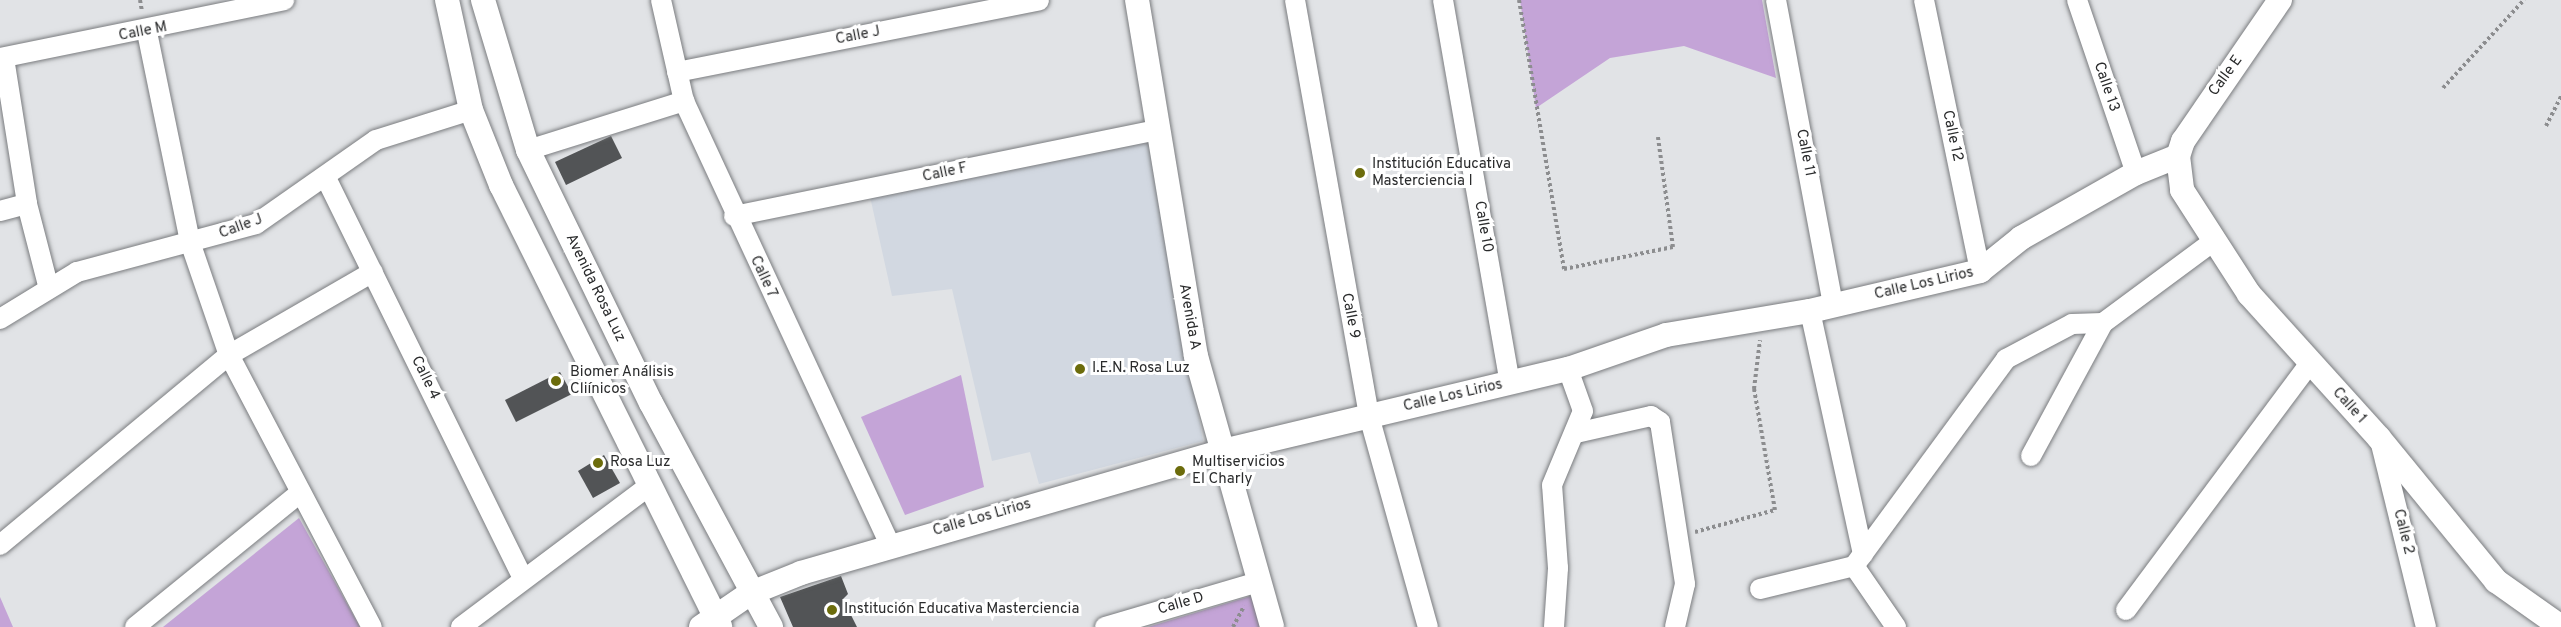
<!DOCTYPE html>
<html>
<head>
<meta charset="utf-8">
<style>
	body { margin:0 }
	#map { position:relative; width:2561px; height:627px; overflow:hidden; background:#e1e3e6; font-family:Overpass,sans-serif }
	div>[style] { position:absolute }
	.built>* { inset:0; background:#d2d8e1 }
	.green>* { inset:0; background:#c4a4d7 }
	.building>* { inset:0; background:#525456 }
	.path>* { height:4px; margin-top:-2px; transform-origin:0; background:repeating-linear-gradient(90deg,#8c8d8f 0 3px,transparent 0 6px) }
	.roads { filter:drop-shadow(0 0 2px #7a7c7f) drop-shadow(0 0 2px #7a7c7f) }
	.minor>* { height:20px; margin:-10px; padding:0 10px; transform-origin:10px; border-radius:10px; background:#fff }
	.tertiary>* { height:24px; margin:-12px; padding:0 12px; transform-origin:12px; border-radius:12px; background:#fff }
	.dots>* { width:16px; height:16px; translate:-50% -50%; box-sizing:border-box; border:3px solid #fff; border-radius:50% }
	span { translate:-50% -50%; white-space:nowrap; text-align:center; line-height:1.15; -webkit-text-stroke:6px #fff; paint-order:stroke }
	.street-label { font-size:15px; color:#2a2b2c }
	.poi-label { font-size:15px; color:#2a2b2c }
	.left { translate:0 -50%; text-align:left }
</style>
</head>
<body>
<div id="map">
	<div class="built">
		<i style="clip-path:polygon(1147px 124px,1203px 441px,1039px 484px,1030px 452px,992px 461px,952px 289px,892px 296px,869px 192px)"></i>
	</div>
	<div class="green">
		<i style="clip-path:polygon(1520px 0,1762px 0,1776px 78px,1684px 46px,1610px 58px,1536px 108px)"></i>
		<i style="clip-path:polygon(961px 375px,984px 487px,905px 515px,861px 417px)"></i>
		<i style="clip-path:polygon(299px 518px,360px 627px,163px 627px)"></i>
		<i style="clip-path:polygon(1251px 596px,1261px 627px,1148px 627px)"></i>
		<i style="clip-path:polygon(0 597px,13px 627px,0 627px)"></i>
	</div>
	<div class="building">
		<i style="clip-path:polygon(611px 136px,622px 158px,566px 185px,555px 162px)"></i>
		<i style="clip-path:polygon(560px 372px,572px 394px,516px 422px,505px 400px)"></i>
		<i style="clip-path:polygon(604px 455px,620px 483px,593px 498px,578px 471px)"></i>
		<i style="clip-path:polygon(841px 576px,848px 594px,843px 599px,857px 627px,793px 627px,780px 597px)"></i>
	</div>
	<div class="path">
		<i style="left:140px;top:0;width:11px;rotate:80deg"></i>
		<i style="left:1519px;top:0;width:273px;rotate:80.5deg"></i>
		<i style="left:1564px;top:269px;width:111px;rotate:-11.4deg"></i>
		<i style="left:1673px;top:247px;width:111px;rotate:-97.8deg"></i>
		<i style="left:2443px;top:88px;width:120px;rotate:-47.4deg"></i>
		<i style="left:2546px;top:126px;width:34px;rotate:-63deg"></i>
		<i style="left:1695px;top:532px;width:83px;rotate:-15.4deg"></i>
		<i style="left:1775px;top:510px;width:123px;rotate:-99.8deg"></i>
		<i style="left:1754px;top:389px;width:49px;rotate:-83deg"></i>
		<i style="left:1233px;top:627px;width:24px;rotate:-62deg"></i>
	</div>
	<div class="roads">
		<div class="minor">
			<i style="left:661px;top:0;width:104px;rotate:77.2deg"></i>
			<i style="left:684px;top:101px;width:489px;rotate:65.1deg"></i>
			<i style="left:1295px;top:0;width:423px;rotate:79.9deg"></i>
			<i style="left:1369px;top:416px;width:219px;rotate:74.4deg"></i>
			<i style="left:1443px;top:0;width:389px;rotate:80.1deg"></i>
			<i style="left:1776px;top:0;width:311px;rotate:79.4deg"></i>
			<i style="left:1924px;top:0;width:277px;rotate:78.3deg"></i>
			<i style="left:2077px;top:0;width:183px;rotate:71.2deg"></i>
			<i style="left:147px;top:32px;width:214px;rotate:78.4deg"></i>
			<i style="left:190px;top:242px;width:120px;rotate:71deg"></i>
			<i style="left:229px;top:355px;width:307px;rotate:62.3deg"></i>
			<i style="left:0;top:58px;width:290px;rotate:-11.5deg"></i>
			<i style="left:4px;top:58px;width:148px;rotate:81deg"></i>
			<i style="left:27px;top:204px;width:84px;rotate:75.5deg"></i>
			<i style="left:677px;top:72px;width:369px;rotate:-11.2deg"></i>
			<i style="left:528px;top:150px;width:164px;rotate:-17.4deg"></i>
			<i style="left:326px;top:178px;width:447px;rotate:63.8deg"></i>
			<i style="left:0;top:211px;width:28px;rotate:-15deg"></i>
			<i style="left:734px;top:216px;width:431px;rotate:-11.5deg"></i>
			<i style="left:1810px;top:311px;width:249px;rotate:77.7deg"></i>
			<i style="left:0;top:319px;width:90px;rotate:-31.4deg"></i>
			<i style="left:77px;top:272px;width:185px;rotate:-15deg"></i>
			<i style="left:256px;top:224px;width:146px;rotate:-35deg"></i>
			<i style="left:376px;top:140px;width:100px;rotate:-17.5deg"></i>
			<i style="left:1576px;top:433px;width:77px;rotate:-12.8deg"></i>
			<i style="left:1651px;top:416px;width:11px;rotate:34deg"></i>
			<i style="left:1660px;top:422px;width:164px;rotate:81.2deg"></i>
			<i style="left:1685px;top:584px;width:44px;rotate:103.1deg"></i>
			<i style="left:2380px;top:440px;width:193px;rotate:76.2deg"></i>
			<i style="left:2031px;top:456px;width:151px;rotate:-61.6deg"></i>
			<i style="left:2103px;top:323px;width:134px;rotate:-36.5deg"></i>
			<i style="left:0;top:545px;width:298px;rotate:-39.7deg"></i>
			<i style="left:229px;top:355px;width:166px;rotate:-30deg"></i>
			<i style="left:1760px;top:589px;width:97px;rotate:-13.7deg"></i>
			<i style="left:2126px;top:610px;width:308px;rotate:-53.3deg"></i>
			<i style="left:135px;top:627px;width:213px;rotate:-39.1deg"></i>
			<i style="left:461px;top:627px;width:235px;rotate:-36.9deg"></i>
			<i style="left:1105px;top:627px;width:159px;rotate:-16.4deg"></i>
			<i style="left:1554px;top:627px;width:59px;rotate:-86.1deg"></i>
			<i style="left:1558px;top:568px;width:83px;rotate:-94.1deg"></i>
			<i style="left:1552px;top:485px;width:80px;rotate:-67.3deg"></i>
			<i style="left:1583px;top:411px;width:45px;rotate:-109.7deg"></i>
			<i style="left:1896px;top:627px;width:74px;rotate:-124.5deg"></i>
			<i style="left:1854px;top:566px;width:257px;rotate:-53.7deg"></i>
			<i style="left:2006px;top:359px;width:75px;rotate:-27.9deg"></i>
			<i style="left:2072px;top:324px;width:31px;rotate:-2deg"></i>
		</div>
		<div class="tertiary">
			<i style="left:447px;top:0;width:113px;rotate:77.7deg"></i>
			<i style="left:471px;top:110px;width:81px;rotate:68.2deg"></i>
			<i style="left:501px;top:185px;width:493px;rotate:63.6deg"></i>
			<i style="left:483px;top:0;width:157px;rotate:73.3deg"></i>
			<i style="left:528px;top:150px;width:281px;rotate:64.1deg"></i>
			<i style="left:651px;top:403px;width:254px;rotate:61.8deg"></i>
			<i style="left:1137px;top:0;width:361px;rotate:80.6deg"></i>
			<i style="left:1196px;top:356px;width:281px;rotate:74.3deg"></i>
			<i style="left:2280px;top:0;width:171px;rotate:124.5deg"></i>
			<i style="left:2183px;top:141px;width:16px;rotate:108deg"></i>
			<i style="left:2178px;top:156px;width:34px;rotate:83deg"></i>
			<i style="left:2182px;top:190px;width:124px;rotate:57.2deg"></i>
			<i style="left:2249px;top:294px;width:194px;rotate:47.9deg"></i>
			<i style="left:2379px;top:438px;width:185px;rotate:50.7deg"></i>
			<i style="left:2496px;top:581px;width:80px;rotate:35.3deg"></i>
			<i style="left:701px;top:627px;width:58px;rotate:-34.5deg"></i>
			<i style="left:749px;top:594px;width:56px;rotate:-22deg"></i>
			<i style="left:801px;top:573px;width:435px;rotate:-16.1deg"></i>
			<i style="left:1219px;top:452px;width:359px;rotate:-13.4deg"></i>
			<i style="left:1568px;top:369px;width:104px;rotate:-19.1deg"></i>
			<i style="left:1666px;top:335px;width:146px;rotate:-9.5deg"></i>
			<i style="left:1810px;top:311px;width:175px;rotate:-13.2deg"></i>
			<i style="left:1980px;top:271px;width:53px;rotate:-38.8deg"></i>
			<i style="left:2021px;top:238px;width:132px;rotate:-29.5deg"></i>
			<i style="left:2136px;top:173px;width:45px;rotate:-22deg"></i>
		</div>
	</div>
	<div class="dots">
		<i style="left:1360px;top:173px;background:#6c6c0c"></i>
		<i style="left:1080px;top:369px;background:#6c6c0c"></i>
		<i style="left:556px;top:381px;background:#6c6c0c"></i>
		<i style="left:598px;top:463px;background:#6c6c0c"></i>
		<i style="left:1180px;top:471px;background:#6c6c0c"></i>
		<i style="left:832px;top:610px;background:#6c6c0c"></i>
	</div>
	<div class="street-label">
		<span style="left:143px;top:32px;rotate:-11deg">Calle M</span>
		<span style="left:858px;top:36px;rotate:-11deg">Calle J</span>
		<span style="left:2226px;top:76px;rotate:-54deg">Calle E</span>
		<span style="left:2106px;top:87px;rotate:71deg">Calle 13</span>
		<span style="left:1952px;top:136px;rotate:78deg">Calle 12</span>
		<span style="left:1805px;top:153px;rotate:79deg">Calle 11</span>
		<span style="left:945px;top:173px;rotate:-12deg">Calle F</span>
		<span style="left:241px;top:227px;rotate:-20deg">Calle J</span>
		<span style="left:1483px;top:227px;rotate:80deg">Calle 10</span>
		<span style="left:763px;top:277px;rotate:65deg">Calle 7</span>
		<span style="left:1924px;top:284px;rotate:-13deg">Calle Los Lirios</span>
		<span style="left:595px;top:288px;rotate:64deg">Avenida Rosa Luz</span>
		<span style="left:1350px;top:316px;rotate:79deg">Calle 9</span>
		<span style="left:1189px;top:317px;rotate:80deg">Avenida A</span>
		<span style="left:425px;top:378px;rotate:64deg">Calle 4</span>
		<span style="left:1453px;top:396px;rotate:-13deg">Calle Los Lirios</span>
		<span style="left:2349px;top:406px;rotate:48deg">Calle 1</span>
		<span style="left:982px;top:518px;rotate:-16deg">Calle Los Lirios</span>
		<span style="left:2403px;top:532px;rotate:76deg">Calle 2</span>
		<span style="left:1181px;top:604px;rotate:-16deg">Calle D</span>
	</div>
	<div class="poi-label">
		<span class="left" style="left:1372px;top:173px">Institución Educativa<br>Masterciencia I</span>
		<span class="left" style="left:1092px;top:369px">I.E.N. Rosa Luz</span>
		<span class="left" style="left:570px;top:381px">Biomer Análisis<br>Cliínicos</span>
		<span class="left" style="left:1192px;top:471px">Multiservicios<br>El Charly</span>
		<span class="left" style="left:610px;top:463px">Rosa Luz</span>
		<span class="left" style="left:844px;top:610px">Institución Educativa Masterciencia</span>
	</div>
</div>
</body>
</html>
